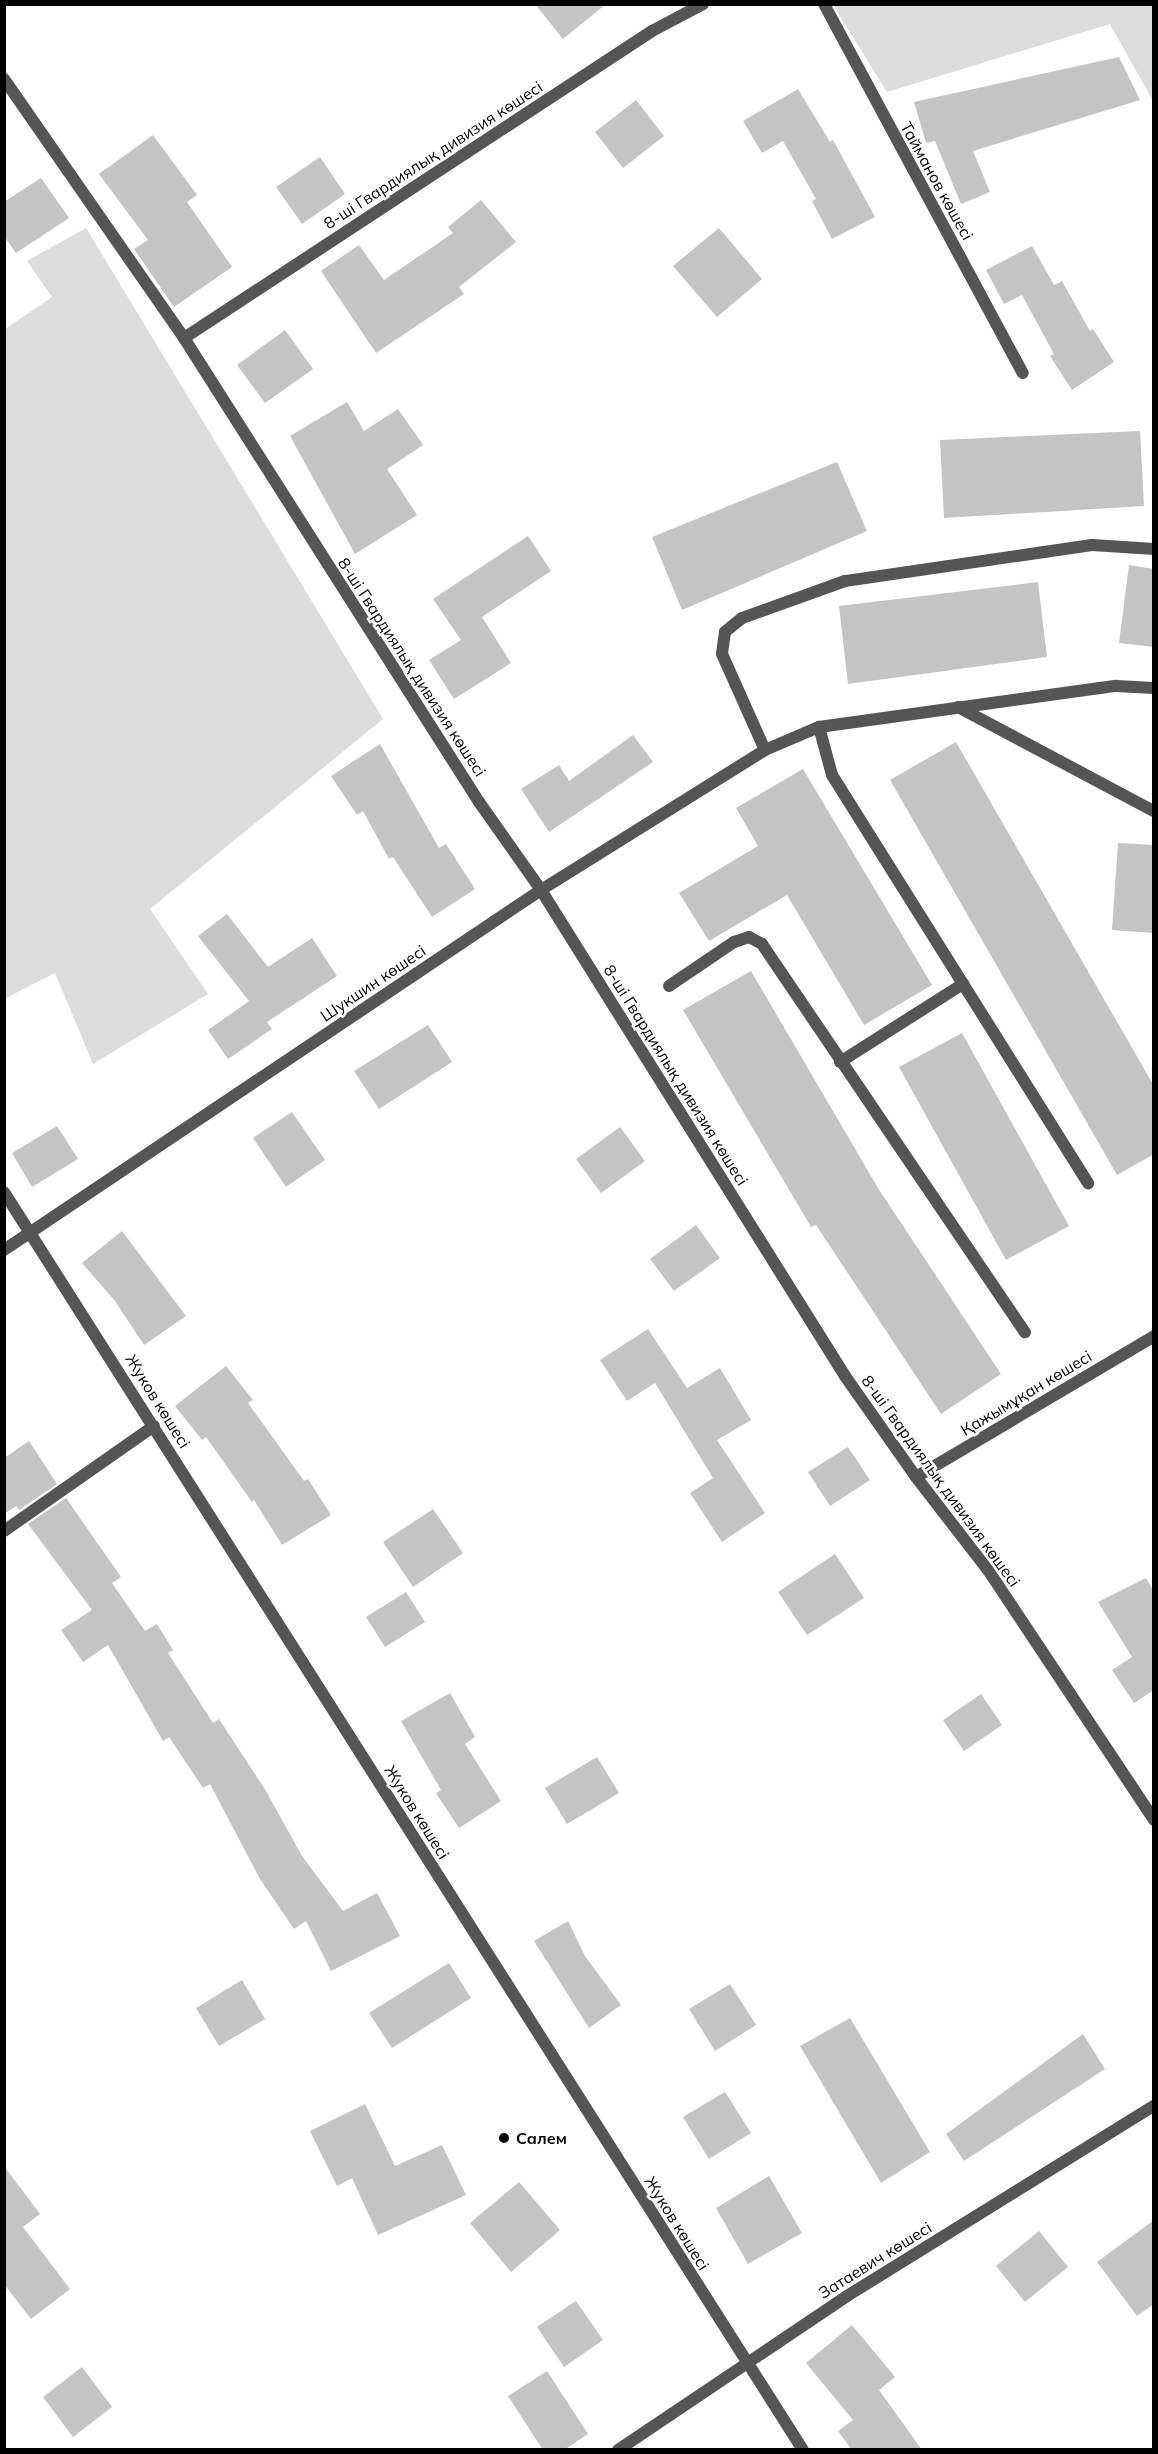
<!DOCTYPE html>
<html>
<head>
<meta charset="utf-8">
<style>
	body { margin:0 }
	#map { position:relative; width:1158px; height:2454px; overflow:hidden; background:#fff; font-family:Mulish,sans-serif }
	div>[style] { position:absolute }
	.green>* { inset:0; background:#dcdcdc }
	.building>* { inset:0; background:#c4c4c4 }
	.lane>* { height:12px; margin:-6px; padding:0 6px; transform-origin:6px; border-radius:6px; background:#555 }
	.street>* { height:12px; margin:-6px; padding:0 6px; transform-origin:6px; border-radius:6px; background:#555 }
	.dots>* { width:16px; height:16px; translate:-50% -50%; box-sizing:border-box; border:3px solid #fff; border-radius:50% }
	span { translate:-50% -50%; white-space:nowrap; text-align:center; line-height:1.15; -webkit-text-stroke:5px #fff; paint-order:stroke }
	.street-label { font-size:16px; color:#000 }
	.poi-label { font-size:16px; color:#000; font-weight:700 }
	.left { translate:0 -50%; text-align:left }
	.frame { position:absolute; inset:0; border:6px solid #000; pointer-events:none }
</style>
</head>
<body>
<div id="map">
	<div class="green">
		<i style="clip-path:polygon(833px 5px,1153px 5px,1153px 101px,1110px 24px,887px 92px)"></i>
		<i style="clip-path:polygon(86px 228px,383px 719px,150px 909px,208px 994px,93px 1064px,55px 973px,4px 999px,5px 329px,52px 297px,27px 261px)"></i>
	</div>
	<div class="building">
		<i style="clip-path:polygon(535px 4px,606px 4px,563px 39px)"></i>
		<i style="clip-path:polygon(1119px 57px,1140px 100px,973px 151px,990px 192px,961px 204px,935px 141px,926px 143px,914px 102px)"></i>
		<i style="clip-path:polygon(798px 89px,830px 142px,833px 140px,875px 217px,832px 239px,812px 201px,816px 199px,783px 141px,762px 153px,743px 121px)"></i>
		<i style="clip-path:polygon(636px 100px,664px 136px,623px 168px,595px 132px)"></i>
		<i style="clip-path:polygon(153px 135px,197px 195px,187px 202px,232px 267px,174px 307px,134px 249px,148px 240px,99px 174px)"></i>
		<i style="clip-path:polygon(320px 157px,345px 194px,302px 224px,276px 187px)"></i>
		<i style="clip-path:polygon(41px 178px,69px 218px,16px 253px,4px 236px,4px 202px)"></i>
		<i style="clip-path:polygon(481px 200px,516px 242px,459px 287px,464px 294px,376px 353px,321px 271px,359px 245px,384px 280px,453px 233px,448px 227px)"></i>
		<i style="clip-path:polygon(719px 228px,762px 279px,717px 317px,673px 266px)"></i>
		<i style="clip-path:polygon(1032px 246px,1054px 285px,1062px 281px,1090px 331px,1093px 329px,1114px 362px,1072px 390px,1050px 356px,1054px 354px,1022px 295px,1004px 304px,986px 270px)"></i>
		<i style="clip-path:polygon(285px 330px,313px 369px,265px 403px,237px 365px)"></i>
		<i style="clip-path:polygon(347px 402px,364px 431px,398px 409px,423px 445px,387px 469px,417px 515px,355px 554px,290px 436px)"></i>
		<i style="clip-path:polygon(1140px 431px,1144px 506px,944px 518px,940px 440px)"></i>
		<i style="clip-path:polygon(837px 462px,867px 531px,682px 610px,652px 537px)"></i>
		<i style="clip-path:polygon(528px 536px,551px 571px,482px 617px,511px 663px,454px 699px,429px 660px,461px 640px,433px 599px)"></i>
		<i style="clip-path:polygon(1129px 565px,1154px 569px,1154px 647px,1119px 643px)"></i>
		<i style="clip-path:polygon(1038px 582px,1047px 657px,848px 684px,839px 606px)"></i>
		<i style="clip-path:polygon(633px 735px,653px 762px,549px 832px,521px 789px,559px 765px,569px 781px)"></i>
		<i style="clip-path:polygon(956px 742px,1154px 1086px,1154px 1154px,1117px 1175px,890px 780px)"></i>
		<i style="clip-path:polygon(380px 744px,439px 848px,446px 844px,475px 889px,432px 917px,393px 857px,389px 859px,363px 811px,357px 815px,331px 776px)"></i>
		<i style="clip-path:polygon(803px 769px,932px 985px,864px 1025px,787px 895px,709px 941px,679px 893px,758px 846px,736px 808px)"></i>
		<i style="clip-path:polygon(1118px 843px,1154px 845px,1154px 933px,1112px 930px)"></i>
		<i style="clip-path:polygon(227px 914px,268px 967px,312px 938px,337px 976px,267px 1022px,272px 1029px,228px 1059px,208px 1030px,249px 1001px,198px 936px)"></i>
		<i style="clip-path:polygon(751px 971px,878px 1188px,1001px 1374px,941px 1414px,816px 1225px,811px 1227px,683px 1010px)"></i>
		<i style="clip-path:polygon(428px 1025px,452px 1062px,379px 1109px,354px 1071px)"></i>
		<i style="clip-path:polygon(962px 1033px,1069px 1226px,1006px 1260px,899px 1067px)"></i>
		<i style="clip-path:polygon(292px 1112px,325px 1160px,286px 1187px,253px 1138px)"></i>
		<i style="clip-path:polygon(57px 1126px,78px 1159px,32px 1187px,12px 1153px)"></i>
		<i style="clip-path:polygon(620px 1127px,645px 1161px,601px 1193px,576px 1159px)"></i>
		<i style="clip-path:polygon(696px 1225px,720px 1258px,674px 1291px,650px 1259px)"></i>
		<i style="clip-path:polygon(122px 1231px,186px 1316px,144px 1345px,115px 1301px,82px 1263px)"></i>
		<i style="clip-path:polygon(648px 1329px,687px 1388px,720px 1368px,751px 1420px,717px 1440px,765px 1513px,722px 1542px,690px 1493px,713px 1478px,655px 1383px,627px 1401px,600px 1360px)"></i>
		<i style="clip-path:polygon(226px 1366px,253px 1400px,248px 1403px,304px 1481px,308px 1479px,331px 1515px,282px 1545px,254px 1500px,252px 1502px,206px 1437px,202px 1440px,175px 1406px)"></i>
		<i style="clip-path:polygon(29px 1441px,57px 1484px,19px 1510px,16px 1506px,4px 1514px,4px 1458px)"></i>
		<i style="clip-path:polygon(848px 1447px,870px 1480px,830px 1506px,808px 1472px)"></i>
		<i style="clip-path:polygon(66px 1498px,121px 1577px,112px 1583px,145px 1631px,157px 1624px,173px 1650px,168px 1653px,213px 1723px,219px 1719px,266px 1791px,302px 1856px,343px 1911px,377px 1893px,400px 1936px,331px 1971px,306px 1921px,294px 1929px,260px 1879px,210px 1784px,203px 1788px,169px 1737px,163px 1741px,108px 1645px,83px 1662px,61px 1630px,92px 1610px,28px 1524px)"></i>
		<i style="clip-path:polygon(433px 1509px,463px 1553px,413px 1587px,383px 1542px)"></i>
		<i style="clip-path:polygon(835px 1554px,864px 1598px,807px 1635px,778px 1592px)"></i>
		<i style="clip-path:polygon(1146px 1578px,1154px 1592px,1154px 1690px,1134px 1703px,1112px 1670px,1132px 1657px,1098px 1602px)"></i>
		<i style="clip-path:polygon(406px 1592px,425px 1622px,385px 1647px,366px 1617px)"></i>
		<i style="clip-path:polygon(450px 1693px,475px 1737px,465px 1744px,501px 1801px,459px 1828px,436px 1793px,441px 1790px,401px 1721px)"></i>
		<i style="clip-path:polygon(981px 1694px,1002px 1725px,964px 1751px,943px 1720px)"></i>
		<i style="clip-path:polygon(597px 1757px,619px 1793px,567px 1824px,545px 1788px)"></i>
		<i style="clip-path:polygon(568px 1921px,585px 1956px,621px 2005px,589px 2028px,534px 1941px)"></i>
		<i style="clip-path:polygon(449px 1963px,471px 1998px,392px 2048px,369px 2013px)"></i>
		<i style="clip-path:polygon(242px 1980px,265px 2019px,219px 2046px,196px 2008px)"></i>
		<i style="clip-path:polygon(730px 1984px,756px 2025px,715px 2051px,689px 2009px)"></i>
		<i style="clip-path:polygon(850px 2018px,930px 2152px,881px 2183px,800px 2046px)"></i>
		<i style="clip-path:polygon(1083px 2034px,1105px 2069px,964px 2161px,946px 2134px)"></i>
		<i style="clip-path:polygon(725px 2092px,751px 2133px,709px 2159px,683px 2117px)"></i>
		<i style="clip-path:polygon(365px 2104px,395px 2166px,442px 2145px,466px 2195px,378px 2235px,352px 2178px,337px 2186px,310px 2131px)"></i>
		<i style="clip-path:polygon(4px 2166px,40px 2214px,23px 2227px,70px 2289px,31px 2319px,4px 2284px)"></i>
		<i style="clip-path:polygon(769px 2176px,802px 2233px,748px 2264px,716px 2208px)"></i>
		<i style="clip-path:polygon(519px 2182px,560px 2230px,511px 2272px,470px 2223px)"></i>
		<i style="clip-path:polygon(1154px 2220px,1154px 2304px,1137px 2316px,1097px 2262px)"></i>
		<i style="clip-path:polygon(1039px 2231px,1068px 2267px,1025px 2302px,996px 2266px)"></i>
		<i style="clip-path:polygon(576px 2301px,603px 2340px,564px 2367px,537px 2327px)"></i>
		<i style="clip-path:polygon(852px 2325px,895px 2377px,879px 2390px,922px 2450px,852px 2450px,838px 2431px,853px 2420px,806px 2363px)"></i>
		<i style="clip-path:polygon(82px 2367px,112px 2407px,73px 2437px,43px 2397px)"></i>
		<i style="clip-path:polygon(547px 2371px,588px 2434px,564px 2450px,543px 2450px,508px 2396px)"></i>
	</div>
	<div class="lane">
		<i style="left:1154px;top:549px;width:62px;rotate:-176.3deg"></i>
		<i style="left:1092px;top:545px;width:250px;rotate:171.7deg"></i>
		<i style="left:845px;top:581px;width:109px;rotate:160.2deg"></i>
		<i style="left:742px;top:618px;width:22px;rotate:141deg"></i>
		<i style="left:725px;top:632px;width:22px;rotate:98deg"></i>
		<i style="left:722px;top:654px;width:105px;rotate:65.9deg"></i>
		<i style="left:765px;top:750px;width:59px;rotate:-23.1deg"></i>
		<i style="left:819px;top:727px;width:300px;rotate:-7.9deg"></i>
		<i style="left:1116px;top:686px;width:38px;rotate:3deg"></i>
		<i style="left:958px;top:707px;width:222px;rotate:28deg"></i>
		<i style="left:819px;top:727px;width:50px;rotate:74.8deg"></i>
		<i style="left:832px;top:775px;width:482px;rotate:57.9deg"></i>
		<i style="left:669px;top:986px;width:78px;rotate:-34.1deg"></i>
		<i style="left:734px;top:942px;width:16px;rotate:-18deg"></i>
		<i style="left:749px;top:937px;width:15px;rotate:28deg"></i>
		<i style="left:762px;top:944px;width:469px;rotate:55.9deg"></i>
		<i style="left:840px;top:1062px;width:146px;rotate:-32.4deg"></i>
		<i style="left:4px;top:1531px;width:183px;rotate:-35deg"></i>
	</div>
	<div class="street">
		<i style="left:824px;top:4px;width:419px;rotate:61.7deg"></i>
		<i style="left:4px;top:79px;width:315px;rotate:55.2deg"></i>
		<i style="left:184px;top:338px;width:550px;rotate:57.55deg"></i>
		<i style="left:479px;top:802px;width:108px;rotate:54.8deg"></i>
		<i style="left:541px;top:890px;width:573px;rotate:57.97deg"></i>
		<i style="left:845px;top:1376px;width:123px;rotate:54.9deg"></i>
		<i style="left:916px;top:1477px;width:118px;rotate:52.3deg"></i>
		<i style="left:988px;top:1570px;width:300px;rotate:56.4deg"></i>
		<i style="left:184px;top:338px;width:560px;rotate:-33.26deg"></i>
		<i style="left:652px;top:31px;width:58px;rotate:-27.9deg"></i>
		<i style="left:4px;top:1192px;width:1490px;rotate:57.58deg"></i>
		<i style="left:4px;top:1250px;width:647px;rotate:-33.84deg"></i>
		<i style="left:541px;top:890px;width:264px;rotate:-32deg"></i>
		<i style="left:916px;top:1477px;width:277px;rotate:-30.6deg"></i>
		<i style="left:618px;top:2450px;width:276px;rotate:-33.9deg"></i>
		<i style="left:847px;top:2296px;width:361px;rotate:-31.8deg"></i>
	</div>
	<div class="dots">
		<i style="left:504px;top:2138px;background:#000"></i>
	</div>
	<div class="street-label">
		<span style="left:433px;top:155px;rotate:-33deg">8-ші Гвардиялық дивизия көшесі</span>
		<span style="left:937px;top:181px;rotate:61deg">Тайманов көшесі</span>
		<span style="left:412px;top:667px;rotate:57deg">8-ші Гвардиялық дивизия көшесі</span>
		<span style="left:373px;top:983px;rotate:-34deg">Шукшин көшесі</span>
		<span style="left:676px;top:1075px;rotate:58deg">8-ші Гвардиялық дивизия көшесі</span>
		<span style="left:1026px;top:1393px;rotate:-31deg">Қажымұқан көшесі</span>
		<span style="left:158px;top:1401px;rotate:58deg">Жуков көшесі</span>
		<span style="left:941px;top:1481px;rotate:54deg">8-ші Гвардиялық дивизия көшесі</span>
		<span style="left:417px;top:1812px;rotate:58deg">Жуков көшесі</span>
		<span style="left:677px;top:2223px;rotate:58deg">Жуков көшесі</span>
		<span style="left:875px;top:2260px;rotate:-32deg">Затаевич көшесі</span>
	</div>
	<div class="poi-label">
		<span class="left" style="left:516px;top:2138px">Салем</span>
	</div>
	<div class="frame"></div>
</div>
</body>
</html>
